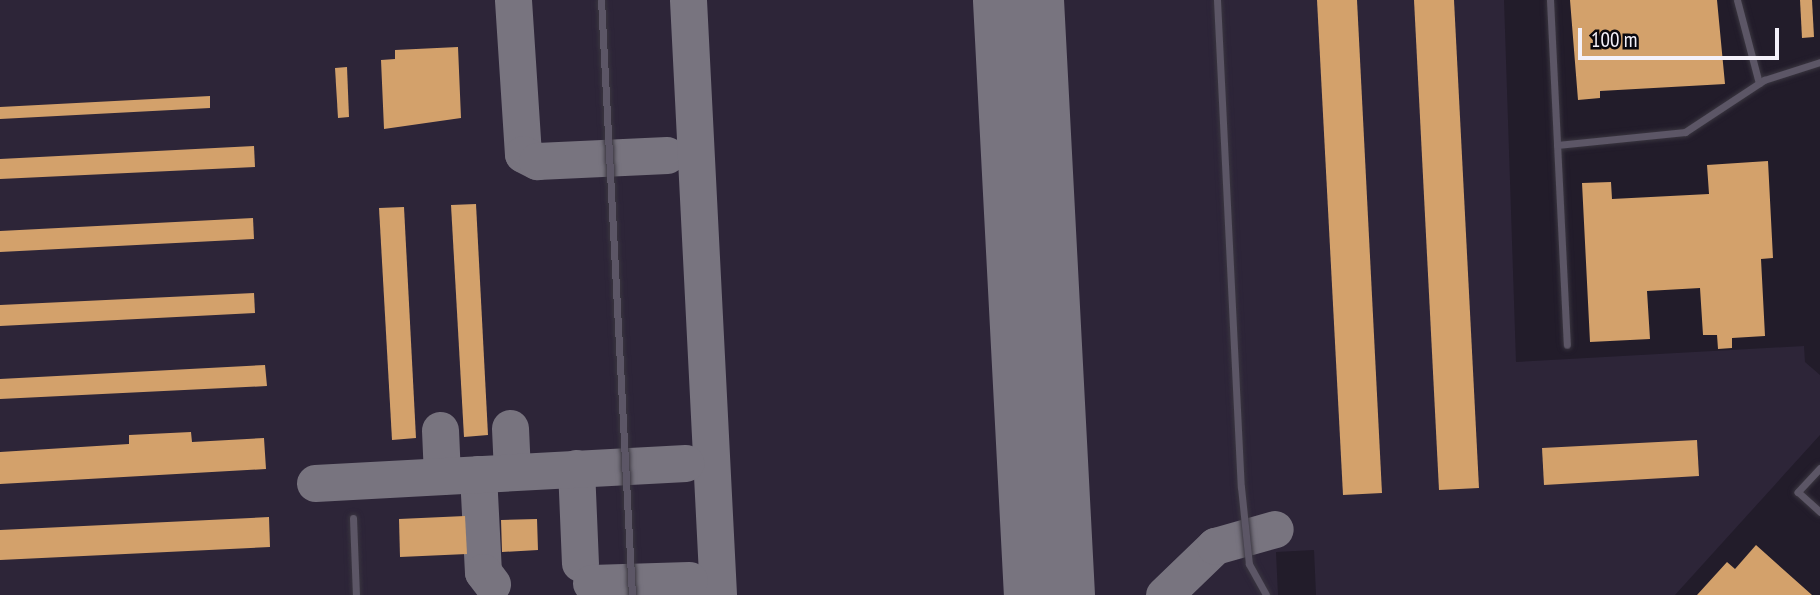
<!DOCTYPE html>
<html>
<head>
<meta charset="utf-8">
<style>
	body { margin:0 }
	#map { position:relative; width:1820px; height:595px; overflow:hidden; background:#221c2a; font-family:"PT Sans Narrow",sans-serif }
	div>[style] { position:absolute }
	.built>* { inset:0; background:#2d2538 }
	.taxiway>* { height:37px; margin:-18.5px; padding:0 18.5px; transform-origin:18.5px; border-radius:18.5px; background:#78747f }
	.runway>* { height:91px; margin:-45.5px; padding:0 45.5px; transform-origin:45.5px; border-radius:45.5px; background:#78747f }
	.building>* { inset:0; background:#d3a16b }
	.roads { filter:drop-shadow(0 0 2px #3a3640) drop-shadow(0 0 2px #3a3640) }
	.lane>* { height:7px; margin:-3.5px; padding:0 3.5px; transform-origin:3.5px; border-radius:3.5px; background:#5c5666 }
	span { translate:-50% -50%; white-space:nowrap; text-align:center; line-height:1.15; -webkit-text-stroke:7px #0a080e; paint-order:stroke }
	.scale { position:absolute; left:1578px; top:28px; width:201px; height:32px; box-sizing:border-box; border:4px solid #f4f1fa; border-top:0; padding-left:9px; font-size:21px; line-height:24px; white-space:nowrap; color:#f4f1fa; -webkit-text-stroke:5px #0a080e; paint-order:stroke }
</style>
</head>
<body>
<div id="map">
	<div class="built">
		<i style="clip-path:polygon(0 0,1504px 0,1516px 362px,1804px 346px,1805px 362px,1820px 375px,1820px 435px,1675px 595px,1316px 595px,1314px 550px,1276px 552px,1278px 595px,0 595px)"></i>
	</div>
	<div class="taxiway">
		<i style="left:513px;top:0;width:154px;rotate:86.3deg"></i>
		<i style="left:523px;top:154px;width:16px;rotate:27deg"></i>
		<i style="left:537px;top:161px;width:130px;rotate:-2.6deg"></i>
		<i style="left:688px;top:0;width:596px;rotate:87.11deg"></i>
		<i style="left:510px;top:428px;width:44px;rotate:87.4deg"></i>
		<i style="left:440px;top:430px;width:46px;rotate:87.5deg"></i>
		<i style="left:576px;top:468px;width:95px;rotate:87.6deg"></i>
		<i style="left:478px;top:474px;width:98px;rotate:87.1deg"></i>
		<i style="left:483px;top:572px;width:15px;rotate:53deg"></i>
		<i style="left:315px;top:483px;width:371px;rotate:-3.1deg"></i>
		<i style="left:591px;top:583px;width:98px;rotate:-1.8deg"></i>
		<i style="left:1049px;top:594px;width:1px;rotate:45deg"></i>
		<i style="left:1164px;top:595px;width:71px;rotate:-43.9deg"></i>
		<i style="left:1215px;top:546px;width:62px;rotate:-15.8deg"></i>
	</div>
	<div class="runway">
		<i style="left:1018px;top:0;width:596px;rotate:87.02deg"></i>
	</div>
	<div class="building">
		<i style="clip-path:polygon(1317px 0,1357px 0,1382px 493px,1343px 495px)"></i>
		<i style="clip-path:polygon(1414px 0,1454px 0,1479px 488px,1439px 490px)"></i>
		<i style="clip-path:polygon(1570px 0,1717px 0,1725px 84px,1600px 91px,1600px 98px,1578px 100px)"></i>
		<i style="clip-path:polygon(1800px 0,1812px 0,1814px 37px,1802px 38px)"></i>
		<i style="clip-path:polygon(458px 47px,461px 118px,384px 129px,381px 60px,395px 59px,395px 50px)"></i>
		<i style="clip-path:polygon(347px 67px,349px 117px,338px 118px,335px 68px)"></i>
		<i style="clip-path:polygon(210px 96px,210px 108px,0 119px,0 107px)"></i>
		<i style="clip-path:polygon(254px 146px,255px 167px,0 179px,0 159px)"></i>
		<i style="clip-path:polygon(1768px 161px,1773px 258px,1761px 259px,1765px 336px,1732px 338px,1732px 348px,1718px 349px,1717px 335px,1703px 335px,1700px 288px,1647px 291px,1650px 339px,1590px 342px,1582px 183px,1611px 182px,1612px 199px,1709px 194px,1707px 165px)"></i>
		<i style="clip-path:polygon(476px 204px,488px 435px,464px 437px,451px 205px)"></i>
		<i style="clip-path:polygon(404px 207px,416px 438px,392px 440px,379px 208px)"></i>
		<i style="clip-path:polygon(253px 218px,254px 239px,0 252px,0 231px)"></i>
		<i style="clip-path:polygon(254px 293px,255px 313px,0 326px,0 305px)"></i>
		<i style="clip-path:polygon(265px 365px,267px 386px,0 399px,0 379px)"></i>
		<i style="clip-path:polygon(191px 432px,192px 442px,264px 438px,266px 469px,0 484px,0 452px,129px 444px,129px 435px)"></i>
		<i style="clip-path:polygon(1697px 440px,1699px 476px,1544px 485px,1542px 448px)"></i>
		<i style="clip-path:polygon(465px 516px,467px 554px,400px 557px,399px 519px)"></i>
		<i style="clip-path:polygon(269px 517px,270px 547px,0 560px,0 530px)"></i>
		<i style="clip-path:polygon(537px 519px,538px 550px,502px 552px,501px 520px)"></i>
		<i style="clip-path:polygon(1756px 545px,1812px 595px,1697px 595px,1727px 562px,1735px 569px)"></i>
	</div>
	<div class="roads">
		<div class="lane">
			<i style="left:601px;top:0;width:596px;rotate:87.02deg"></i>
			<i style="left:1217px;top:0;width:488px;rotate:87.2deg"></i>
			<i style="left:1241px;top:487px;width:77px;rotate:84.1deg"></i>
			<i style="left:1249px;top:564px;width:35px;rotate:61deg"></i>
			<i style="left:1550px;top:0;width:345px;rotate:87.2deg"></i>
			<i style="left:1737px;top:0;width:86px;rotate:75.2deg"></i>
			<i style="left:1557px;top:145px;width:129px;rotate:-5.8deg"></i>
			<i style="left:1685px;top:132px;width:95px;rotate:-33.4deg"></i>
			<i style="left:1764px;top:80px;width:59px;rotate:-17.8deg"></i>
			<i style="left:1820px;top:468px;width:33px;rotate:133deg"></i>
			<i style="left:1798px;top:492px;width:30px;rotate:42deg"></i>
			<i style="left:353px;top:518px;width:77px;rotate:87.8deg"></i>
		</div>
	</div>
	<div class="scale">100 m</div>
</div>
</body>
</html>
